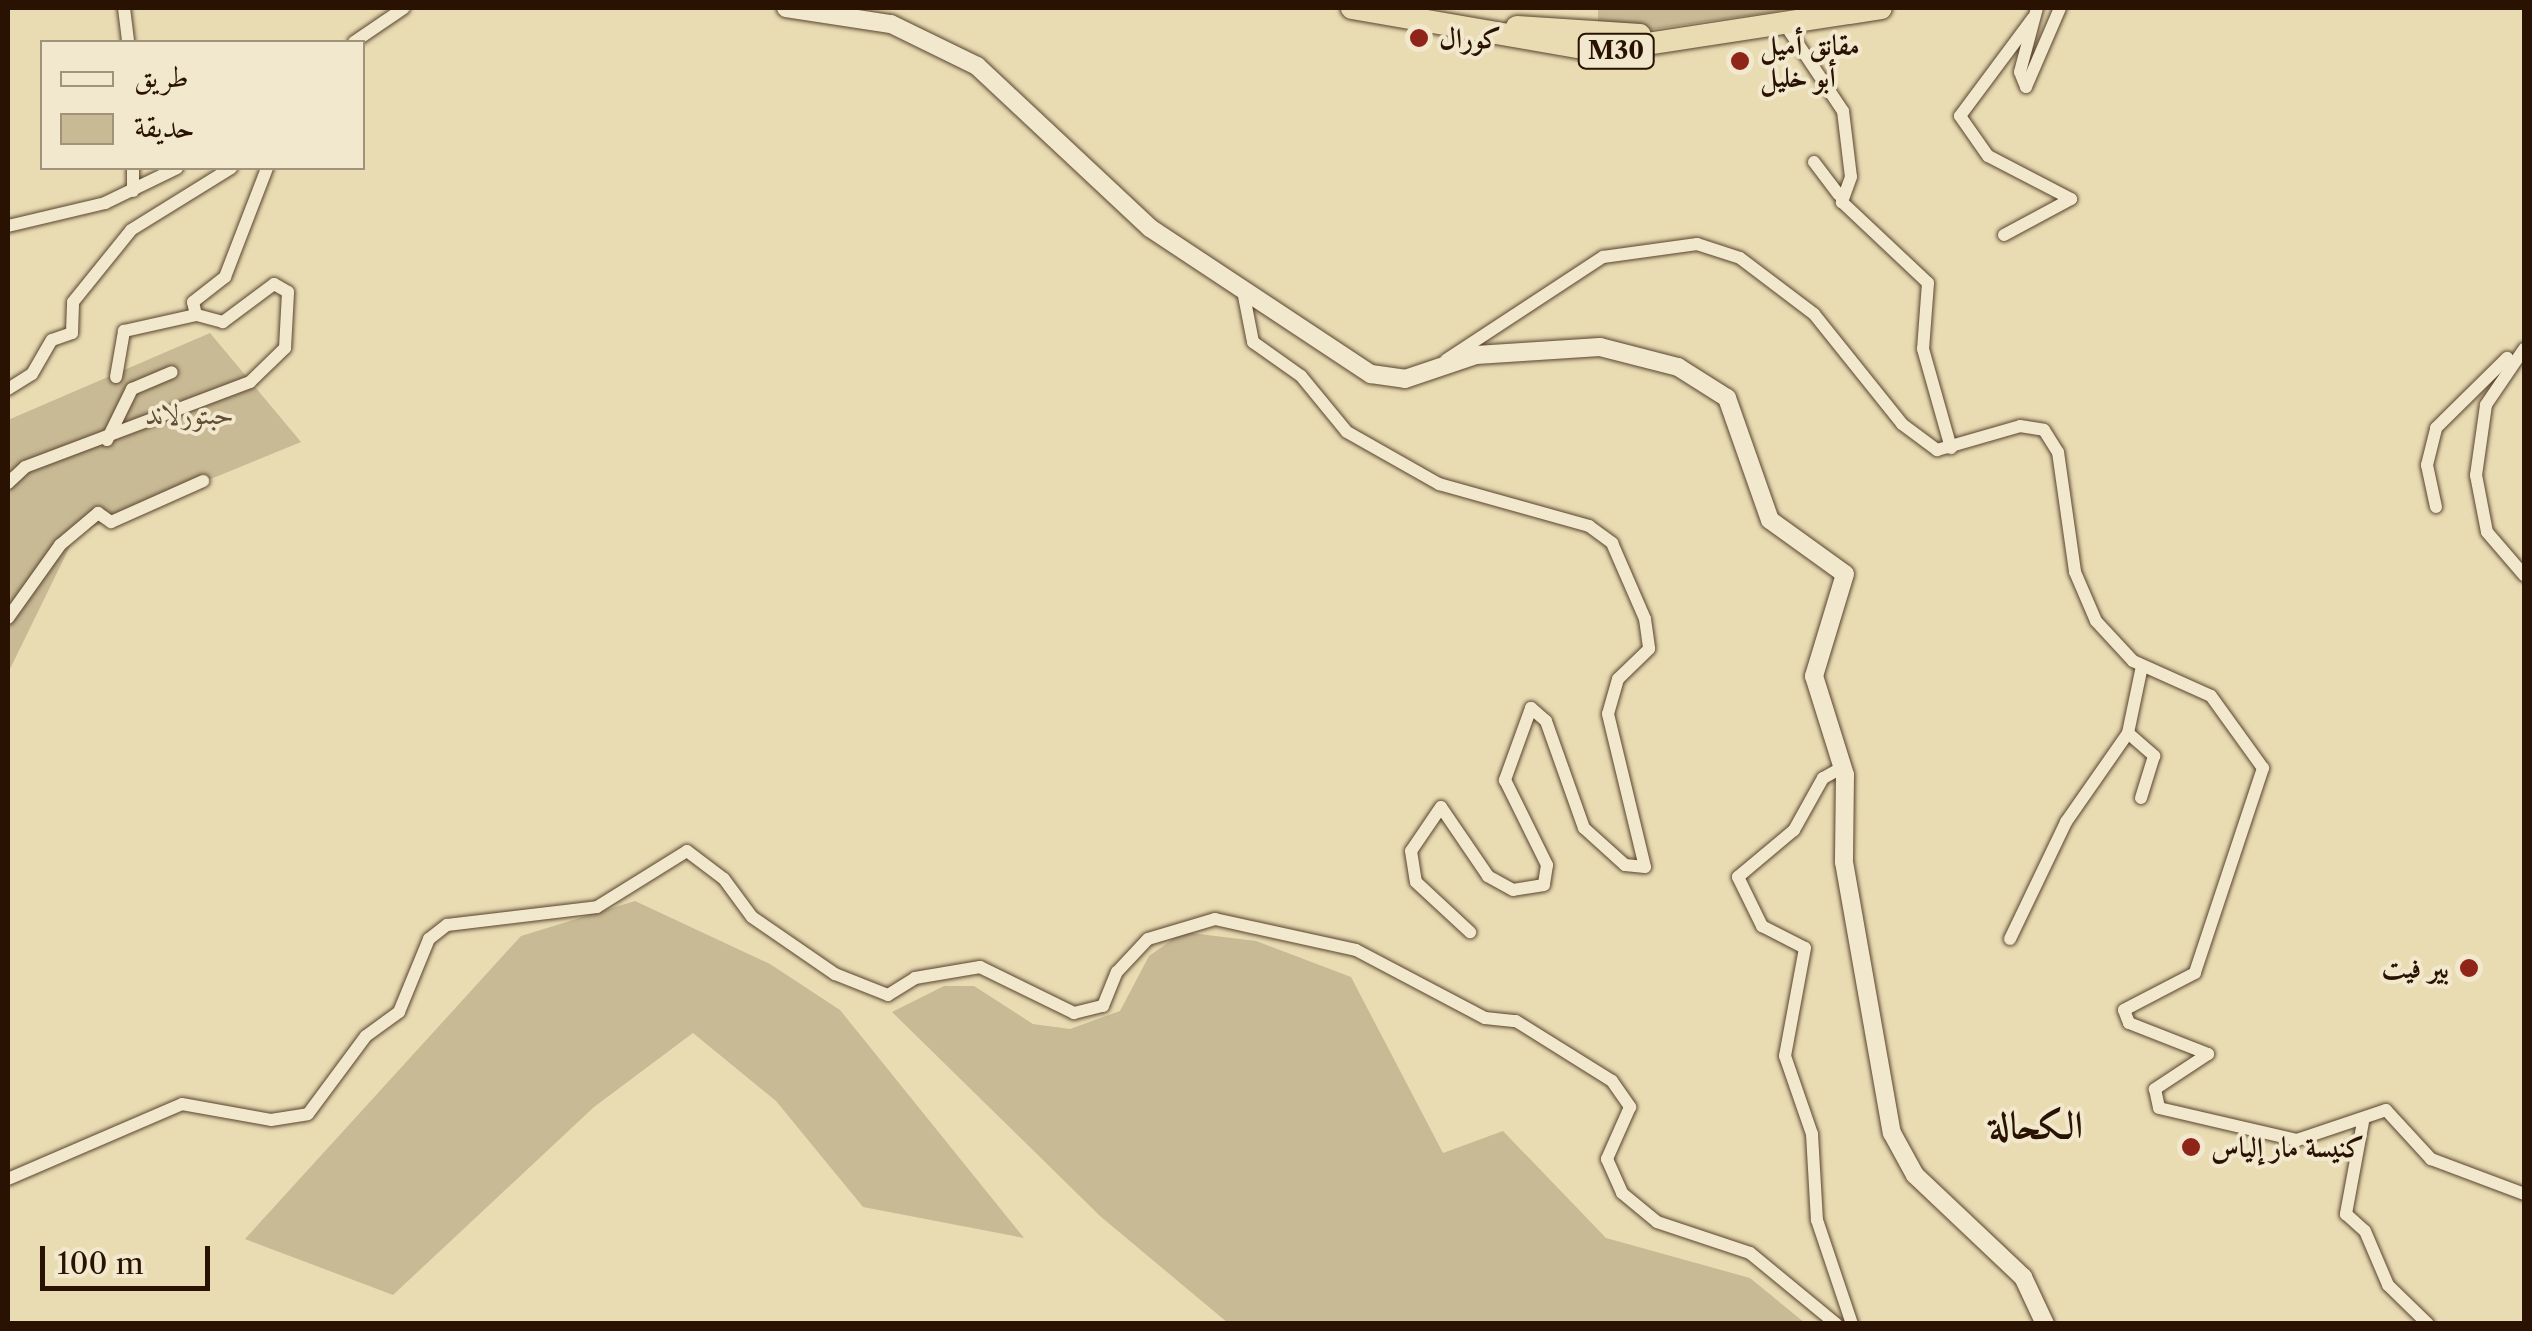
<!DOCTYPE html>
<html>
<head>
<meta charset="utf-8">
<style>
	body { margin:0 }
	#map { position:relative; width:2532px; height:1331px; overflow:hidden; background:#e9dcb3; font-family:"Libre Caslon Text",Amiri,serif }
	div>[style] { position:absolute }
	.green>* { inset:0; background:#c8ba95 }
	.roads { filter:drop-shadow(0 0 2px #59442e) drop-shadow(0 0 2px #59442e) }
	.street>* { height:12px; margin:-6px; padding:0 6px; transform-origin:6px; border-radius:6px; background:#f1e8ce }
	.secondary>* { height:18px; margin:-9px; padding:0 9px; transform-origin:9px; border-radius:9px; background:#f1e8ce }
	.highway>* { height:22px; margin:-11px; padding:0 11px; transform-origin:11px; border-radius:11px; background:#e9dcb3 }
	.dots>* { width:28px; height:28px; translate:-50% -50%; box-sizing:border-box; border:5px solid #f1e8ce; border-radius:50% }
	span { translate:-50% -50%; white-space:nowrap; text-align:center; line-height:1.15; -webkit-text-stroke:8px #f1e8ce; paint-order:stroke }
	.shield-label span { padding:2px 8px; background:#f1e8ce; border:2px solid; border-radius:8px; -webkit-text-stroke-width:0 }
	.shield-label { font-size:25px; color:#291201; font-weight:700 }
	.poi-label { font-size:28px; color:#291201; font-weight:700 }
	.left { translate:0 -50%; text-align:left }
	.right { translate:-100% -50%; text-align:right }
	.park-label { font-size:28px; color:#614d35; font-style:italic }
	.district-label { font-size:38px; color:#291201; font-weight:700 }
	.frame { position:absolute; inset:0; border:10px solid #291201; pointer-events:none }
	.legend { position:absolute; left:40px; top:40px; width:325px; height:130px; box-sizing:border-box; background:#f1e8ce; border:2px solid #a1927c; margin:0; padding:12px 18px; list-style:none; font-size:30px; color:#291201 }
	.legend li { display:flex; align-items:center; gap:20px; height:50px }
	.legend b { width:50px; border:2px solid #a1927c }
	.scale { position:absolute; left:40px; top:1246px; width:170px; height:45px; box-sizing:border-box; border:5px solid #291201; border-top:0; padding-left:12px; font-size:30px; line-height:35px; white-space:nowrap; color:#291201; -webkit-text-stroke:8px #f1e8ce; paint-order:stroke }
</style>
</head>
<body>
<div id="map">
	<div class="green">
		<i style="clip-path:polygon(1598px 8px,1779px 8px,1780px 11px,1598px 37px)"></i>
		<i style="clip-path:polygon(210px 333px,301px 442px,76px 534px,8px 673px,8px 420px)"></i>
		<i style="clip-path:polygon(635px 901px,770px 964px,840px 1010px,1024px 1238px,863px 1207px,776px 1101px,693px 1033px,594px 1107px,393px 1295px,245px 1239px,521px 936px)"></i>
		<i style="clip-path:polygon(1183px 932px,1256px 941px,1351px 977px,1443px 1153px,1503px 1131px,1606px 1238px,1750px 1278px,1805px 1323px,1228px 1323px,1100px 1216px,892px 1012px,944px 986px,974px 986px,1033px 1024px,1070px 1029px,1120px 1011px,1149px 956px)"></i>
	</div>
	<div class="roads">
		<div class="street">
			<i style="left:124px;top:8px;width:34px;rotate:83deg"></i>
			<i style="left:2037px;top:8px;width:66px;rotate:104.9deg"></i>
			<i style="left:2020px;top:72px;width:16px;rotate:68deg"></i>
			<i style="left:2026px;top:87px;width:86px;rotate:-66.7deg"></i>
			<i style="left:1784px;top:23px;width:106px;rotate:56.2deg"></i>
			<i style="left:1843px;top:111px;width:66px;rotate:83.1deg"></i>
			<i style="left:1851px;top:177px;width:27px;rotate:110deg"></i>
			<i style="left:1842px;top:202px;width:118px;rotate:43.3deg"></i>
			<i style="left:1928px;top:283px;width:66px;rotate:94.3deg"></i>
			<i style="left:1923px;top:349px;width:103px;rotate:74.2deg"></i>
			<i style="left:354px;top:42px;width:60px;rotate:-34.2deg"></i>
			<i style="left:1814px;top:162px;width:41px;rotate:52.9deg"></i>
			<i style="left:133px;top:168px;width:23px;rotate:90deg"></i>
			<i style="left:8px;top:226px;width:100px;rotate:-13.3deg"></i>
			<i style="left:105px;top:203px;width:80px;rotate:-25.9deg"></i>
			<i style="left:2004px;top:235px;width:76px;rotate:-28.2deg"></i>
			<i style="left:2071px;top:199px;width:93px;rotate:-152.6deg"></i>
			<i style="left:1988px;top:156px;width:49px;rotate:-125deg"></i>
			<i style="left:1960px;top:116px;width:122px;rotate:-53.3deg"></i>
			<i style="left:1244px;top:296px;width:47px;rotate:78.9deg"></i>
			<i style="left:1253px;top:342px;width:59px;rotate:35.3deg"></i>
			<i style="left:1301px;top:376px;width:72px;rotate:50.6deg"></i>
			<i style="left:1347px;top:432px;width:106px;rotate:29.5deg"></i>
			<i style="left:1439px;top:484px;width:156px;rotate:15.6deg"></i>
			<i style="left:1589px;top:526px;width:29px;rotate:36deg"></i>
			<i style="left:1612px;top:543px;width:83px;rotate:66.5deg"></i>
			<i style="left:1645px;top:619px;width:30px;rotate:82deg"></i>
			<i style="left:1649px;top:649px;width:43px;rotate:135.9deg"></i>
			<i style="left:1618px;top:679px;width:36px;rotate:106deg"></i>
			<i style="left:1608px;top:714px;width:157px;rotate:76.4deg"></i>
			<i style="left:1645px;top:867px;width:20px;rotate:-174deg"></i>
			<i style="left:1625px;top:865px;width:55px;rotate:-137.9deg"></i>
			<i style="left:1584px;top:828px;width:114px;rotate:-109.6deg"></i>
			<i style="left:1546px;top:721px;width:20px;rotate:-139deg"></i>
			<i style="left:1531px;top:708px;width:77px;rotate:109.9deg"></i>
			<i style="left:1505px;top:780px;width:95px;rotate:63.7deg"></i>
			<i style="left:1547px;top:865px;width:20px;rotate:99deg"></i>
			<i style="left:1544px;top:885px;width:31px;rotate:171deg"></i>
			<i style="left:1513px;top:890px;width:29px;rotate:-151deg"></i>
			<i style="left:1488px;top:876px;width:83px;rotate:-124.3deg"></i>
			<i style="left:1441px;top:807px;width:53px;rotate:124.3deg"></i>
			<i style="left:1411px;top:851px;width:31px;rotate:81deg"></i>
			<i style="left:1416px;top:882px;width:74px;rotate:42.8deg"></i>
			<i style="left:2524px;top:349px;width:68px;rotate:124.2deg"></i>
			<i style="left:2486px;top:405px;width:71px;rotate:98.1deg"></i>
			<i style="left:2476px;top:475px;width:58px;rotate:79.1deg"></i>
			<i style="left:2487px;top:532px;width:57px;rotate:49.3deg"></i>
			<i style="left:1446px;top:360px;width:188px;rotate:-33.3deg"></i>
			<i style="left:1603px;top:257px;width:95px;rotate:-7.9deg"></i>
			<i style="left:1697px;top:244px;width:45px;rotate:18deg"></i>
			<i style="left:1740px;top:258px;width:93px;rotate:37.1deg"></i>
			<i style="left:1814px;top:314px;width:141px;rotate:51.3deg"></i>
			<i style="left:1902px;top:424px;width:44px;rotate:36.6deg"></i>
			<i style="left:1937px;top:450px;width:86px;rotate:-16.1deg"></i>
			<i style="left:2020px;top:426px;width:24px;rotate:9deg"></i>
			<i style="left:2044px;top:430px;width:26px;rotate:58deg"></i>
			<i style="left:2058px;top:452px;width:121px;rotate:81.9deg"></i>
			<i style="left:2075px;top:572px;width:53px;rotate:66.8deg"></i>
			<i style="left:2096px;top:621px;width:54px;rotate:47.2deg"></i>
			<i style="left:2133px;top:661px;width:85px;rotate:24.2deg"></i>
			<i style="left:2211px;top:696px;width:89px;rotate:54.2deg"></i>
			<i style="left:2263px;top:768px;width:216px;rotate:108.4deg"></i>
			<i style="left:2195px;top:973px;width:80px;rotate:152.5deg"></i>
			<i style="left:2124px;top:1010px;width:14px;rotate:69deg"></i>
			<i style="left:2129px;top:1023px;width:85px;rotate:21.4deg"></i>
			<i style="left:2208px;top:1054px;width:64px;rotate:146.6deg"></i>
			<i style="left:2155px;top:1089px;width:19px;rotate:78deg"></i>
			<i style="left:2159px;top:1108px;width:142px;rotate:13.1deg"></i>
			<i style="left:2297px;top:1140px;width:94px;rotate:-18.6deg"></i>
			<i style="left:2386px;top:1110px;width:67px;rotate:47.4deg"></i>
			<i style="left:2431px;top:1159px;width:99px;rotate:20.6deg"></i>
			<i style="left:116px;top:377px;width:47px;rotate:-80.1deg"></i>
			<i style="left:124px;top:331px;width:74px;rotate:-12.5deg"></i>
			<i style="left:8px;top:389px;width:28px;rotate:-32deg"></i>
			<i style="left:32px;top:374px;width:39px;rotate:-60deg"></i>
			<i style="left:52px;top:340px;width:21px;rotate:-19deg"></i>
			<i style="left:72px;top:333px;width:31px;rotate:-88deg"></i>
			<i style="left:73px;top:302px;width:92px;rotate:-51.1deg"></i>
			<i style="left:131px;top:230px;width:118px;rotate:-31.8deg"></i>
			<i style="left:107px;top:440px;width:57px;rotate:-63.9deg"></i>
			<i style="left:132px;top:389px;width:43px;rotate:-23deg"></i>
			<i style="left:8px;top:483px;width:23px;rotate:-43deg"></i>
			<i style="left:25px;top:467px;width:241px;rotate:-20.7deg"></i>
			<i style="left:250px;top:382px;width:49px;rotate:-44.2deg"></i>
			<i style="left:285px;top:348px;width:56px;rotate:-86.9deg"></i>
			<i style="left:288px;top:292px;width:16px;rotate:-150deg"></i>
			<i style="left:274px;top:284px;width:64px;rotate:143.3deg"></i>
			<i style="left:223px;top:322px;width:28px;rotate:-165deg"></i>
			<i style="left:196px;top:315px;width:13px;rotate:-103deg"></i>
			<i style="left:193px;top:302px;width:41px;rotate:-38deg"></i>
			<i style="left:225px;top:277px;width:117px;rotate:-68.9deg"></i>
			<i style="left:2436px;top:507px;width:43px;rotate:-102.1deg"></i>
			<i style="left:2427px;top:465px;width:38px;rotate:-76deg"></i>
			<i style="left:2436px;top:428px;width:100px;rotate:-44.6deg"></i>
			<i style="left:8px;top:618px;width:90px;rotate:-54.5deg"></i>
			<i style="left:60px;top:545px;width:50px;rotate:-40.1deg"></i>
			<i style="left:98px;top:513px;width:16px;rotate:35deg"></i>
			<i style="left:111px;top:522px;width:101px;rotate:-24deg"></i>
			<i style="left:2128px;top:733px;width:35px;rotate:41deg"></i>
			<i style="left:2154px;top:756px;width:44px;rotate:107.2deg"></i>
			<i style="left:1843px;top:767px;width:23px;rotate:151deg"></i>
			<i style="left:1823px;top:778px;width:60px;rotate:119.1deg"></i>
			<i style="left:1794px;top:830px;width:73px;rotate:140deg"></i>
			<i style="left:1738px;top:877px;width:55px;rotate:63.9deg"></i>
			<i style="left:1762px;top:926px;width:48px;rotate:27.1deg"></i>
			<i style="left:1805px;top:948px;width:110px;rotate:100.5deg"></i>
			<i style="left:1785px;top:1056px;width:83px;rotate:70.9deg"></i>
			<i style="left:1812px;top:1134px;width:86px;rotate:86.7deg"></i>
			<i style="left:1817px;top:1220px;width:110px;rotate:71.4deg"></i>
			<i style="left:2010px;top:939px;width:130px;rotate:-64.4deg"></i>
			<i style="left:2066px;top:822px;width:108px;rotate:-55.1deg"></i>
			<i style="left:2128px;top:733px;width:68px;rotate:-78.2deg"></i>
			<i style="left:2363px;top:1122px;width:94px;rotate:100.5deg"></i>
			<i style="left:2346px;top:1214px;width:25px;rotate:42deg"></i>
			<i style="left:2365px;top:1231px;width:59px;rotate:66.9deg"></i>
			<i style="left:2388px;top:1285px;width:56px;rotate:44.3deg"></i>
			<i style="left:8px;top:1179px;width:189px;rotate:-23.3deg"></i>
			<i style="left:182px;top:1104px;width:90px;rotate:10.2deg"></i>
			<i style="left:271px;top:1120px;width:37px;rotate:-9deg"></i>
			<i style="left:308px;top:1114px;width:97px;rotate:-53.4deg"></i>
			<i style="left:366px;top:1036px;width:41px;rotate:-36deg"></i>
			<i style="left:399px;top:1012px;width:79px;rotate:-67.7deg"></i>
			<i style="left:429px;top:939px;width:23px;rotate:-38deg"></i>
			<i style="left:447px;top:925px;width:151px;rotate:-6.8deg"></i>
			<i style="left:597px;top:907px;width:106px;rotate:-31.9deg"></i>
			<i style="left:687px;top:851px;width:46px;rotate:37.1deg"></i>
			<i style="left:724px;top:879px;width:47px;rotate:53.6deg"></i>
			<i style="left:752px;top:917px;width:101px;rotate:34.5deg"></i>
			<i style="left:835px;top:974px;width:57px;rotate:21.6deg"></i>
			<i style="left:888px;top:995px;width:32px;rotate:-32deg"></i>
			<i style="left:915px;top:978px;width:66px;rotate:-9.6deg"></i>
			<i style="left:980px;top:967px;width:105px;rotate:26.1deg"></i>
			<i style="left:1074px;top:1013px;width:30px;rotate:-14deg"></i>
			<i style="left:1103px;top:1006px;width:37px;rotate:-68deg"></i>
			<i style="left:1117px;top:972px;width:45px;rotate:-46.8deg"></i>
			<i style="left:1148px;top:939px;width:70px;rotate:-16.6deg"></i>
			<i style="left:1215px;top:919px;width:144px;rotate:12.4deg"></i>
			<i style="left:1356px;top:950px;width:146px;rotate:27.8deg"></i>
			<i style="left:1485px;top:1018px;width:31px;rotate:6deg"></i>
			<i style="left:1516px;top:1021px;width:113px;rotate:32deg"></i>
			<i style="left:1612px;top:1081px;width:32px;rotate:55deg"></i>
			<i style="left:1630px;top:1107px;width:57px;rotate:113.9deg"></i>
			<i style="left:1607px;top:1159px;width:37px;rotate:66deg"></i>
			<i style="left:1622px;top:1193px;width:45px;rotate:39.6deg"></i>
			<i style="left:1657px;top:1222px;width:98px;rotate:18.4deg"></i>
			<i style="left:1750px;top:1253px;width:112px;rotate:39.5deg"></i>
		</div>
		<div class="secondary">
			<i style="left:786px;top:8px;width:106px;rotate:8.7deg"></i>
			<i style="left:891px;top:24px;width:96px;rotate:26deg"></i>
			<i style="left:977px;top:66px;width:237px;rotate:43.1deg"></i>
			<i style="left:1150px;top:228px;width:265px;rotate:33.5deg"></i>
			<i style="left:1371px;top:374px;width:34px;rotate:8deg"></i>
			<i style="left:1405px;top:379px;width:75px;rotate:-18.7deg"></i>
			<i style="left:1476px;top:355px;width:124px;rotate:-3.7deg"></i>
			<i style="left:1600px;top:347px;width:81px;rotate:14.4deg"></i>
			<i style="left:1678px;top:367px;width:58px;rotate:32.3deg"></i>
			<i style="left:1727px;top:398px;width:129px;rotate:70.6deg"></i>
			<i style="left:1770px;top:520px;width:92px;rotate:35.8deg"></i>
			<i style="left:1845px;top:574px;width:107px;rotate:106.9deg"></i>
			<i style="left:1814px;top:676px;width:104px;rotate:72.6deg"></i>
			<i style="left:1845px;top:775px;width:87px;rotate:90.7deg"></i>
			<i style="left:1844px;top:862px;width:275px;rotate:80deg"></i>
			<i style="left:1892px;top:1133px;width:48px;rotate:61.3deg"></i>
			<i style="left:1915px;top:1175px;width:149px;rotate:43.4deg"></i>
			<i style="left:2023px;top:1277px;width:52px;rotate:64.9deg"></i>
		</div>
		<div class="highway">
			<i style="left:1352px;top:8px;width:253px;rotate:9.8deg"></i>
			<i style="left:1601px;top:51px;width:283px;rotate:-8.7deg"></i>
			<i style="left:1517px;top:27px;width:123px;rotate:3.7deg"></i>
		</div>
	</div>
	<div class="dots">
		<i style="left:1419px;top:38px;background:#8f2418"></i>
		<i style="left:1740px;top:61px;background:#8f2418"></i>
		<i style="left:2469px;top:968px;background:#8f2418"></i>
		<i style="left:2191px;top:1147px;background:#8f2418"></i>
	</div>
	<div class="shield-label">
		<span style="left:1616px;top:51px">M30</span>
	</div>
	<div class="poi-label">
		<span class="left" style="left:1439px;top:38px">كورال</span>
		<span class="left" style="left:1760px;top:61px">مقانق أميل<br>أبو خليل</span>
		<span class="right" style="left:2449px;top:968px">بير فيت</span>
		<span class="left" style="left:2211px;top:1147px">كنيسة مار إلياس</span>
	</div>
	<div class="park-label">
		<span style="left:190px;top:414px">حبتورلاند</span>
	</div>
	<div class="district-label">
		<span style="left:2036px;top:1125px">الكحالة</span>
	</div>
	<div class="frame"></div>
	<ul class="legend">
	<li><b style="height:12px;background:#f1e8ce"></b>طريق</li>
	<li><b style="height:28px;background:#c8ba95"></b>حديقة</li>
	</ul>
	<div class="scale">100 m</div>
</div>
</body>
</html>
